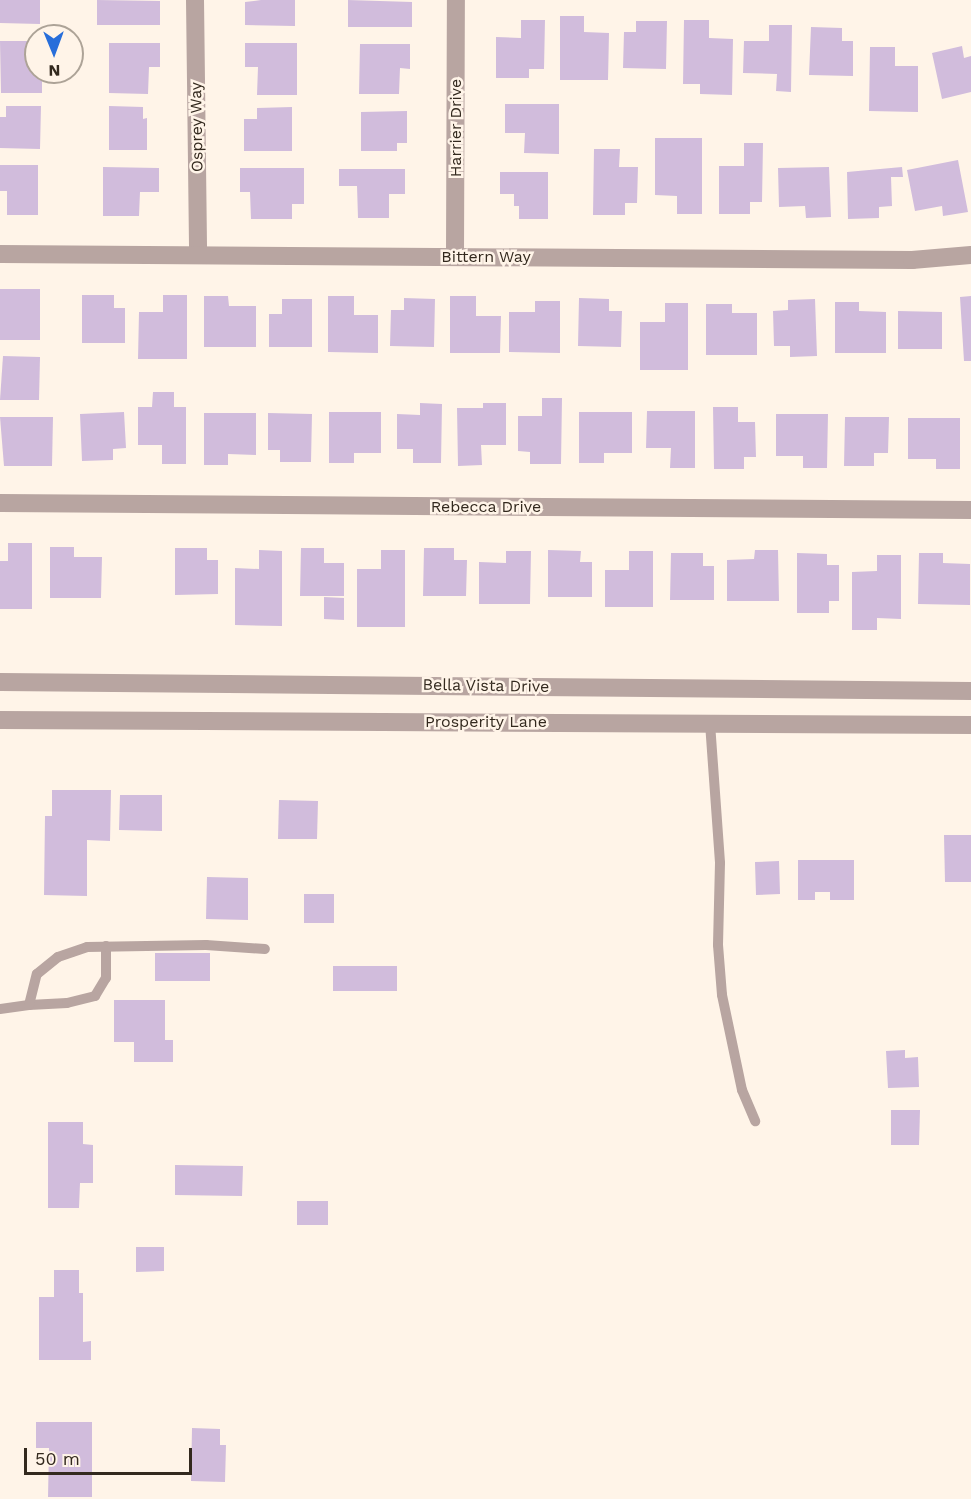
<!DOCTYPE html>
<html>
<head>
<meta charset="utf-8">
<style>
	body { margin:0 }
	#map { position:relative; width:971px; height:1499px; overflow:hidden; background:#fff4e8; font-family:"Work Sans",sans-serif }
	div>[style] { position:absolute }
	.building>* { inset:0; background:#d1bcdc }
	.lane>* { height:10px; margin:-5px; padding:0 5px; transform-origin:5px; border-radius:5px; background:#b8a5a1 }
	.street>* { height:18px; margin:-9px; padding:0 9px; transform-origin:9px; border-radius:9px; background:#b8a5a1 }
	span { translate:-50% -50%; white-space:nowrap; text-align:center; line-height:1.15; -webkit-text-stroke:5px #fff4e8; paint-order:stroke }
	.street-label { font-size:16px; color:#33291e }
	.north { position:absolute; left:24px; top:24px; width:60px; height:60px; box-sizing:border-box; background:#fff4e8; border:2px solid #ada397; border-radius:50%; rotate:179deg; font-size:16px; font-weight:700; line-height:24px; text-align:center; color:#33291e }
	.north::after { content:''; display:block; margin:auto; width:21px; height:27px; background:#286eda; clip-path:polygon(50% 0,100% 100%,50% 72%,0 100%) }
	.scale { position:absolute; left:24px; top:1448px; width:168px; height:27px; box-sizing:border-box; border:3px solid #33291e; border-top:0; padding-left:8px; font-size:18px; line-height:21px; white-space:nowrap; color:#33291e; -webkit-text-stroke:4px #fff4e8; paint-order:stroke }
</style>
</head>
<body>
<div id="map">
	<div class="building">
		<i style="clip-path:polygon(0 0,40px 0,40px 24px,0 23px)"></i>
		<i style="clip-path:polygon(97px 0,160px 1px,160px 25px,97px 25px)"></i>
		<i style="clip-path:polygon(261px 0,295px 0,295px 26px,245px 25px,245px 2px)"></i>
		<i style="clip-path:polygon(348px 0,412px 2px,412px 27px,348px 27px)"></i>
		<i style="clip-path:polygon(560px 16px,584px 16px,584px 32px,609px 33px,608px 80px,560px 80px)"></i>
		<i style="clip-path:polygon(521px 20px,545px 20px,544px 69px,529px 69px,529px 78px,496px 78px,496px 37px,521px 38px)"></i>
		<i style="clip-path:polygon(684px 20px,709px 20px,709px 38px,733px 39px,732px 95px,700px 94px,700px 84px,683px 84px)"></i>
		<i style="clip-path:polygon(636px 21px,667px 21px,666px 69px,623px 68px,624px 32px,636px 32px)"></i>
		<i style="clip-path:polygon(769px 25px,792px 25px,791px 92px,776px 91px,777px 74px,743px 73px,744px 41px,769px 41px)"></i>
		<i style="clip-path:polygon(811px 27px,842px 28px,842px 41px,853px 41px,853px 76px,809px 75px)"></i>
		<i style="clip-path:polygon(0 41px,36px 41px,36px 72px,42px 72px,42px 93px,1px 93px)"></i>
		<i style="clip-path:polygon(109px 43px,160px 43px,160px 67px,149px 67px,148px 94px,109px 93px)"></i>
		<i style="clip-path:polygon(245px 43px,297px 43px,297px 95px,257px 95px,258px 67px,245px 67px)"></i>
		<i style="clip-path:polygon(360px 44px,410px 44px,410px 69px,400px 68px,399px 94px,359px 94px)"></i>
		<i style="clip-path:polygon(962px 46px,964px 58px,971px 56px,971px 92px,942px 99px,932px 53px)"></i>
		<i style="clip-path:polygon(870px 47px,895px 47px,895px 66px,918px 66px,918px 112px,869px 111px)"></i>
		<i style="clip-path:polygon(505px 104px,559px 104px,559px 154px,524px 153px,525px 133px,505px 133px)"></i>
		<i style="clip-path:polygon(6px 106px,41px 106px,40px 149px,0 148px,0 117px,6px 117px)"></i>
		<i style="clip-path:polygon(109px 106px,143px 107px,143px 119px,147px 118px,147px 150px,109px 150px)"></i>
		<i style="clip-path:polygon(292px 107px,292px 151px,244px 151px,244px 119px,257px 119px,257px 108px)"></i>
		<i style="clip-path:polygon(407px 111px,407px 143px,397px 143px,397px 151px,361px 151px,361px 112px)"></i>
		<i style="clip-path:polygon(655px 138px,702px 138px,702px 214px,677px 214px,677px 196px,655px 195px)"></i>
		<i style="clip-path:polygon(744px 143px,763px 143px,762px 202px,750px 202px,750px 214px,719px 214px,719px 166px,744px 166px)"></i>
		<i style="clip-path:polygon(594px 149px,620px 149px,619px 167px,638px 167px,637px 203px,625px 203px,625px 215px,593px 215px)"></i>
		<i style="clip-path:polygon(958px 160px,968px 212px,943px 216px,942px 206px,915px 211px,907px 170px)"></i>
		<i style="clip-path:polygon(0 165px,38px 165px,38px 215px,7px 215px,7px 191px,0 191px)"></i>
		<i style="clip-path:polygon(103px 167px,159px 168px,159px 192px,140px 192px,139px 216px,103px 216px)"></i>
		<i style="clip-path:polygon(829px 167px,831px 217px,806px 218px,805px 206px,779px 207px,778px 168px)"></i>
		<i style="clip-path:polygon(902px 167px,903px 177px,891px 177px,892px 206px,879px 207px,879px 218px,848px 219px,847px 172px)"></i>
		<i style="clip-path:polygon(240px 168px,304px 168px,304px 204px,292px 204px,292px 219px,251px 219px,250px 192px,240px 192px)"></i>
		<i style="clip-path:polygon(339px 169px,405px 169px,405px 194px,389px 194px,389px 218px,358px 218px,357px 186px,339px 186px)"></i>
		<i style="clip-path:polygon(500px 172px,548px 172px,548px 219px,519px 219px,519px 206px,514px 206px,514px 194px,500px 194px)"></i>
		<i style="clip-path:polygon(0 289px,40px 289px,40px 340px,0 340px)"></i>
		<i style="clip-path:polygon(82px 295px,114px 295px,114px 308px,125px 308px,125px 343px,82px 343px)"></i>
		<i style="clip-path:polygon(163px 295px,187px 295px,187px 359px,138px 359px,139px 312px,163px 312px)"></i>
		<i style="clip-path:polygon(204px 296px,228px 296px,229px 306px,256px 306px,256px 347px,204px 347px)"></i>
		<i style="clip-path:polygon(328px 296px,354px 296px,354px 315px,378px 315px,378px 353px,328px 352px)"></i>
		<i style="clip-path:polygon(450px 296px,476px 296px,476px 316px,501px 316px,500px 353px,450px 353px)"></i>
		<i style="clip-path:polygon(971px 296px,971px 361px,964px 361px,960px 297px)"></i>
		<i style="clip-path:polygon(404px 298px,435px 299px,434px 347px,390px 346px,391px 310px,404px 310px)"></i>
		<i style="clip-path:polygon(579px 298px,609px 299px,609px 311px,622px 311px,621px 347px,578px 346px)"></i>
		<i style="clip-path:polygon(282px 299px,312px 299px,312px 347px,269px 347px,269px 314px,282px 314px)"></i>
		<i style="clip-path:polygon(815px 299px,817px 356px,790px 357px,790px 346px,774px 346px,773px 311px,788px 310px,788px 300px)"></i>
		<i style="clip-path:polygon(535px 301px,560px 301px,560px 353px,509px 352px,509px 312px,535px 312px)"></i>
		<i style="clip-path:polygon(835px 302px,859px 302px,859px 311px,886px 312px,886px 353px,835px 353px)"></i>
		<i style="clip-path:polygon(665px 303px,688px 303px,688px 370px,640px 370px,640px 322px,665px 322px)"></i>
		<i style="clip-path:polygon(706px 304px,732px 304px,732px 313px,757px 313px,757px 355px,706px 355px)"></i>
		<i style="clip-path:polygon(898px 311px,942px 312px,942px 349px,898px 349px)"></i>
		<i style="clip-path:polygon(3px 356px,40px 357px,39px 400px,0 400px)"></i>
		<i style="clip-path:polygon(153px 392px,174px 392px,174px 407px,186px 407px,186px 464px,162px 464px,162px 445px,138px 445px,138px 407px,152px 407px)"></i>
		<i style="clip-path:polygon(542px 398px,562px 398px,561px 464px,530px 464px,530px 452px,518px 451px,518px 416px,542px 416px)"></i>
		<i style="clip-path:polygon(420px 403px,442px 404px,441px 463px,413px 463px,413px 449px,397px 449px,397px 414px,420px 415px)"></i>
		<i style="clip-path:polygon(483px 403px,506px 403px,506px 445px,481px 445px,482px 465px,458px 466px,457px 408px,483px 408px)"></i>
		<i style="clip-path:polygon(713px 407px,738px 407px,738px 422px,755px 422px,756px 457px,744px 457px,744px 469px,714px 469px)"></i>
		<i style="clip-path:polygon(647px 411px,695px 411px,695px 468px,670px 468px,671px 448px,646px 448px)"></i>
		<i style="clip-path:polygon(124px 412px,126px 448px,113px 449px,113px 460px,82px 461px,80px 414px)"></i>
		<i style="clip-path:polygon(329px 412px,381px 412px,381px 453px,354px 453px,354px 463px,329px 463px)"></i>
		<i style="clip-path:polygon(579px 412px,632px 412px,632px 453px,604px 453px,604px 463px,579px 463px)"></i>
		<i style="clip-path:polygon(204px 413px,256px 413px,256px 455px,228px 454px,228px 465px,204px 465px)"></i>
		<i style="clip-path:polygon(268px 413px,312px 414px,311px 462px,280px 462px,280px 450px,268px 450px)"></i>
		<i style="clip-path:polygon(776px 414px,828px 414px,827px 468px,803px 468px,803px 456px,776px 456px)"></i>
		<i style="clip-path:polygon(0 417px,53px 417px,52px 466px,4px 466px)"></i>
		<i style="clip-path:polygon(845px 417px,889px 417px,888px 453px,874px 453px,874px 466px,844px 466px)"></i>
		<i style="clip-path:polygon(908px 418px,960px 418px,960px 469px,936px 469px,936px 459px,908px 459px)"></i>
		<i style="clip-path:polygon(8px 543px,32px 543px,32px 609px,0 609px,0 561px,8px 561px)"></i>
		<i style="clip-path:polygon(50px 547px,74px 547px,74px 557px,102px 557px,101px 598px,50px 598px)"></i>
		<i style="clip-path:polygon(175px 548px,207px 548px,207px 560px,218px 560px,218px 594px,175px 595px)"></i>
		<i style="clip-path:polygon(301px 548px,324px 548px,324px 563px,344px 563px,344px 596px,300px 596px)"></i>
		<i style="clip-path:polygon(424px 548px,454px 548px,454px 560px,467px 560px,466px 596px,423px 596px)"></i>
		<i style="clip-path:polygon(259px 550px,282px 551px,282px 626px,235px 625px,235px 568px,259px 569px)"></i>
		<i style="clip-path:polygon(381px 550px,405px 550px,405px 627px,357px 627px,357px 569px,381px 569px)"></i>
		<i style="clip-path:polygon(548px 550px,581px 551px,580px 562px,592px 562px,592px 597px,548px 597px)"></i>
		<i style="clip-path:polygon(755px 550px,778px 550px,779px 601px,727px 601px,727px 560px,754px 559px)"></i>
		<i style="clip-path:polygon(506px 551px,531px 551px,530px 604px,479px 604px,479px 562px,506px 563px)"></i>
		<i style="clip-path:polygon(629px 551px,653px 551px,653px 607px,605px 607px,605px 570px,629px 570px)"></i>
		<i style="clip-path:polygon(671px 553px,703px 553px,703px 566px,714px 566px,714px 600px,670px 600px)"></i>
		<i style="clip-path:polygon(797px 553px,827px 554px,827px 565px,839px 565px,839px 601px,829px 601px,829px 613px,797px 613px)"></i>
		<i style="clip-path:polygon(919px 553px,943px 553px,943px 563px,970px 564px,970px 605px,918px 604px)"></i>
		<i style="clip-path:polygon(877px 555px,901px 555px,901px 619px,877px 618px,877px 630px,852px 630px,852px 572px,877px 571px)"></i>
		<i style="clip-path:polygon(324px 597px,344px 598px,344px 620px,324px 619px)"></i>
		<i style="clip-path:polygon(52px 790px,111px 790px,110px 841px,87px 840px,87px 896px,44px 895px,45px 816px,52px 816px)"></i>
		<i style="clip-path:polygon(120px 795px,162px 795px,162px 831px,119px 830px)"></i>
		<i style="clip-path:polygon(279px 800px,318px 801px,317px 839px,278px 839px)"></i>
		<i style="clip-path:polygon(944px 835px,971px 835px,971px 882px,945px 882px)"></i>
		<i style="clip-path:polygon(798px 860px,854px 860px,854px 900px,830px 900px,830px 892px,815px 892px,815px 900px,798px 900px)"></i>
		<i style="clip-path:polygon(779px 861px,780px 894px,756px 895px,755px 862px)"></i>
		<i style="clip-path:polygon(207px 877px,248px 878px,248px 920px,206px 919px)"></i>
		<i style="clip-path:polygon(304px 894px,334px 894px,334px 923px,304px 923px)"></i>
		<i style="clip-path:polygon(155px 953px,210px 953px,210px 981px,155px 981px)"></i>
		<i style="clip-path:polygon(333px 966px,397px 966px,397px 991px,333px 991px)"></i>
		<i style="clip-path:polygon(114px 1000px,165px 1000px,165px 1040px,173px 1040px,173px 1062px,134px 1062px,134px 1042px,114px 1042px)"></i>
		<i style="clip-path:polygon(905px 1050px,905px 1058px,918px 1057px,919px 1087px,888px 1088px,886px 1051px)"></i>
		<i style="clip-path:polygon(891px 1110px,920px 1110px,919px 1145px,891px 1145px)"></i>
		<i style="clip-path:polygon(48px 1122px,83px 1122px,83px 1144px,93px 1145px,93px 1183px,80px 1183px,79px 1208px,48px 1208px)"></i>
		<i style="clip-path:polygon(175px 1165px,243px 1166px,242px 1196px,175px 1195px)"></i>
		<i style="clip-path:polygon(297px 1201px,328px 1201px,328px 1225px,297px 1225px)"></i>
		<i style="clip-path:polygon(136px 1247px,164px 1247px,164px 1271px,136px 1272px)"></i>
		<i style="clip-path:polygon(54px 1270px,79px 1270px,79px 1293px,83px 1293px,83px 1342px,91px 1341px,91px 1360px,39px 1360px,39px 1297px,54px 1297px)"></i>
		<i style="clip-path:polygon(36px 1422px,92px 1422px,92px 1497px,48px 1497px,49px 1448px,36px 1448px)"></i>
		<i style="clip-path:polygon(192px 1428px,220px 1429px,220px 1445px,226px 1445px,225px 1482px,191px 1481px)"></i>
	</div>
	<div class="lane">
		<i style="left:710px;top:723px;width:140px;rotate:85.9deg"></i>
		<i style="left:720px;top:863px;width:82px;rotate:91.4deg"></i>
		<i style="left:718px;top:945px;width:50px;rotate:85.4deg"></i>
		<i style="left:722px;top:995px;width:97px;rotate:78.1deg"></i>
		<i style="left:742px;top:1090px;width:34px;rotate:67deg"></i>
		<i style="left:29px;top:1005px;width:38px;rotate:-3deg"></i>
		<i style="left:67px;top:1003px;width:29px;rotate:-14deg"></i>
		<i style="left:95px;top:996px;width:21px;rotate:-59deg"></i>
		<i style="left:106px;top:978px;width:32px;rotate:-90deg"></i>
		<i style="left:0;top:1009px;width:29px;rotate:-8deg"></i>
		<i style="left:29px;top:1005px;width:32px;rotate:-76deg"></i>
		<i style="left:37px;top:974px;width:27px;rotate:-39deg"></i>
		<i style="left:58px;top:957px;width:31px;rotate:-19deg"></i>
		<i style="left:87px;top:947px;width:119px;rotate:-1deg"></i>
		<i style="left:206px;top:945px;width:59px;rotate:3.9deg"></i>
	</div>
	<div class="street">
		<i style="left:195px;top:0;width:255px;rotate:89.3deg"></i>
		<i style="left:0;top:254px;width:912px;rotate:0.38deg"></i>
		<i style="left:912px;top:260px;width:59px;rotate:-4.8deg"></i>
		<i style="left:455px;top:257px;width:257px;rotate:-89.8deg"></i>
		<i style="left:0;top:503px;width:971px;rotate:0.41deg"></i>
		<i style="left:0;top:682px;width:971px;rotate:0.53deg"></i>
		<i style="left:0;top:720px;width:971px;rotate:0.3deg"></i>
	</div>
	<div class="street-label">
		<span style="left:197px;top:127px;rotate:-91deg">Osprey Way</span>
		<span style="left:456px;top:128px;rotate:-90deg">Harrier Drive</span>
		<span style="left:486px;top:257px">Bittern Way</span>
		<span style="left:486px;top:507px">Rebecca Drive</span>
		<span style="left:486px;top:686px;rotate:1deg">Bella Vista Drive</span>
		<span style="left:486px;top:722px">Prosperity Lane</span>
	</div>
	<div class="north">N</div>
	<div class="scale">50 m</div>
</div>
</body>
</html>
